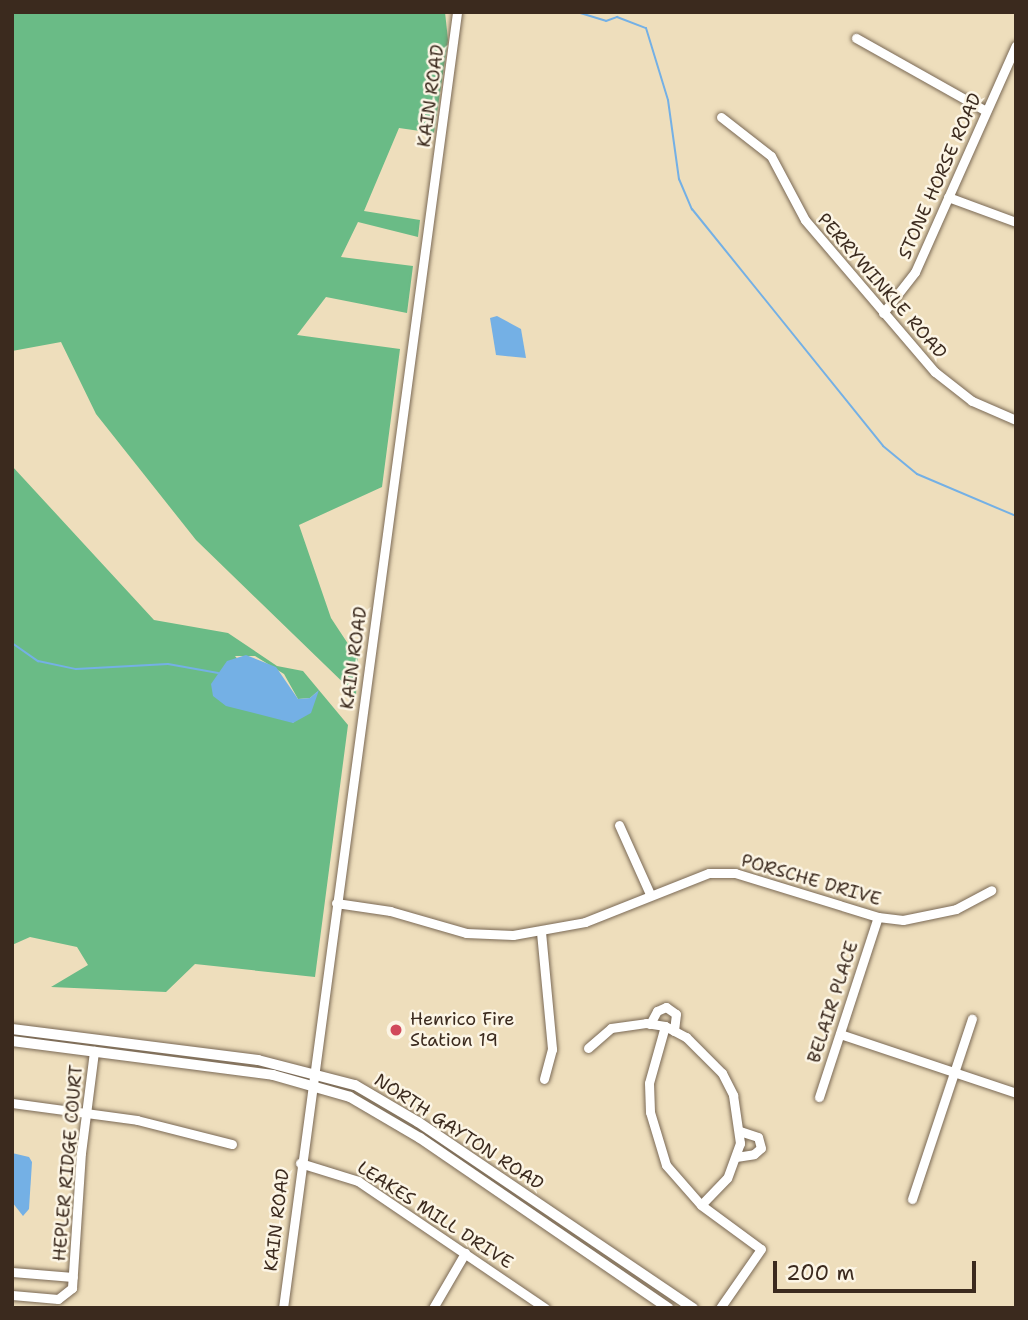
<!DOCTYPE html>
<html>
<head>
<meta charset="utf-8">
<style>
	body { margin:0 }
	#map { position:relative; width:1028px; height:1320px; overflow:hidden; background:#eedebc; font-family:"Shantell Sans",sans-serif }
	div>[style] { position:absolute }
	.forest>* { inset:0; background:#6abb86 }
	.water>* { inset:0; background:#74b0e5 }
	.stream>* { height:2px; margin:-1px; padding:0 1px; transform-origin:1px; border-radius:1px; background:#74b0e5 }
	.roads { filter:drop-shadow(0 0 2px #7a6955) drop-shadow(0 0 2px #7a6955) }
	.minor>* { height:9px; margin:-4.5px; padding:0 4.5px; transform-origin:4.5px; border-radius:4.5px; background:#fff }
	.major>* { height:10px; margin:-5px; padding:0 5px; transform-origin:5px; border-radius:5px; background:#fff }
	.dots>* { width:19px; height:19px; translate:-50% -50%; box-sizing:border-box; border:4px solid #fcf5e5; border-radius:50% }
	span { translate:-50% -50%; white-space:nowrap; text-align:center; line-height:1.15; -webkit-text-stroke:5px #fcf5e5; paint-order:stroke }
	.street-label { font-size:18px; color:#3b2a1e }
	.poi-label { font-size:18px; color:#3b2a1e }
	.left { translate:0 -50%; text-align:left }
	.frame { position:absolute; inset:0; border:14px solid #3b2a1e; pointer-events:none }
	.scale { position:absolute; left:773px; top:1261px; width:203px; height:32px; box-sizing:border-box; border:4px solid #3b2a1e; border-top:0; padding-left:9px; font-size:21px; line-height:24px; white-space:nowrap; color:#3b2a1e; -webkit-text-stroke:5px #fcf5e5; paint-order:stroke }
</style>
</head>
<body>
<div id="map">
	<div class="forest">
		<i style="clip-path:polygon(12px 12px,445px 12px,448px 40px,434px 133px,399px 128px,364px 211px,420px 220px,418px 237px,358px 222px,341px 257px,413px 266px,407px 313px,326px 297px,297px 335px,400px 349px,382px 487px,299px 525px,331px 618px,358px 659px,356px 695px,196px 540px,96px 414px,61px 342px,12px 351px)"></i>
		<i style="clip-path:polygon(evenodd,12px 466px,154px 620px,228px 633px,277px 666px,303px 671px,348px 725px,315px 977px,195px 964px,166px 992px,51px 987px,88px 965px,77px 947px,30px 937px,12px 945px,12px 466px,235px 656px,255px 656px,284px 674px,298px 699px,310px 698px,318px 691px,293px 723px,235px 656px)"></i>
	</div>
	<div class="water">
		<i style="clip-path:polygon(497px 316px,521px 329px,526px 358px,496px 355px,490px 318px)"></i>
		<i style="clip-path:polygon(246px 655px,276px 667px,298px 699px,310px 698px,319px 690px,311px 713px,293px 723px,226px 706px,213px 696px,211px 684px,227px 661px)"></i>
		<i style="clip-path:polygon(12px 1153px,29px 1157px,32px 1162px,29px 1209px,23px 1216px,12px 1202px)"></i>
	</div>
	<div class="stream">
		<i style="left:577px;top:12px;width:30px;rotate:17deg"></i>
		<i style="left:606px;top:21px;width:12px;rotate:-20deg"></i>
		<i style="left:617px;top:17px;width:31px;rotate:21deg"></i>
		<i style="left:646px;top:28px;width:75px;rotate:73deg"></i>
		<i style="left:668px;top:100px;width:80px;rotate:82.1deg"></i>
		<i style="left:679px;top:179px;width:33px;rotate:67deg"></i>
		<i style="left:692px;top:209px;width:304px;rotate:51.1deg"></i>
		<i style="left:883px;top:446px;width:44px;rotate:39.5deg"></i>
		<i style="left:917px;top:474px;width:108px;rotate:23deg"></i>
		<i style="left:12px;top:643px;width:32px;rotate:35deg"></i>
		<i style="left:38px;top:661px;width:39px;rotate:12deg"></i>
		<i style="left:76px;top:669px;width:92px;rotate:-3.1deg"></i>
		<i style="left:168px;top:664px;width:51px;rotate:10.2deg"></i>
	</div>
	<div class="roads">
		<div class="minor">
			<i style="left:856px;top:38px;width:149px;rotate:29.3deg"></i>
			<i style="left:721px;top:117px;width:63px;rotate:38deg"></i>
			<i style="left:771px;top:156px;width:72px;rotate:62deg"></i>
			<i style="left:805px;top:220px;width:200px;rotate:49.5deg"></i>
			<i style="left:935px;top:372px;width:47px;rotate:38.1deg"></i>
			<i style="left:972px;top:401px;width:48px;rotate:23.4deg"></i>
			<i style="left:948px;top:197px;width:72px;rotate:20.2deg"></i>
			<i style="left:883px;top:313px;width:52px;rotate:-52deg"></i>
			<i style="left:915px;top:272px;width:248px;rotate:-66deg"></i>
			<i style="left:619px;top:825px;width:76px;rotate:65.8deg"></i>
			<i style="left:336px;top:903px;width:55px;rotate:8.4deg"></i>
			<i style="left:390px;top:911px;width:79px;rotate:16.1deg"></i>
			<i style="left:466px;top:933px;width:47px;rotate:2.4deg"></i>
			<i style="left:513px;top:935px;width:73px;rotate:-10.2deg"></i>
			<i style="left:585px;top:922px;width:133px;rotate:-21.6deg"></i>
			<i style="left:709px;top:873px;width:26px"></i>
			<i style="left:735px;top:873px;width:150px;rotate:17.1deg"></i>
			<i style="left:878px;top:917px;width:25px;rotate:7deg"></i>
			<i style="left:903px;top:920px;width:54px;rotate:-11.7deg"></i>
			<i style="left:956px;top:909px;width:40px;rotate:-28deg"></i>
			<i style="left:541px;top:932px;width:118px;rotate:84.6deg"></i>
			<i style="left:552px;top:1049px;width:31px;rotate:105deg"></i>
			<i style="left:650px;top:1024px;width:15px;rotate:-62deg"></i>
			<i style="left:657px;top:1011px;width:10px;rotate:-24deg"></i>
			<i style="left:666px;top:1007px;width:12px;rotate:35deg"></i>
			<i style="left:676px;top:1014px;width:17px;rotate:97deg"></i>
			<i style="left:665px;top:1026px;width:59px;rotate:105.7deg"></i>
			<i style="left:649px;top:1083px;width:29px;rotate:88deg"></i>
			<i style="left:650px;top:1112px;width:55px;rotate:73.2deg"></i>
			<i style="left:666px;top:1165px;width:53px;rotate:48.8deg"></i>
			<i style="left:701px;top:1205px;width:74px;rotate:36.3deg"></i>
			<i style="left:761px;top:1249px;width:72px;rotate:124.8deg"></i>
			<i style="left:840px;top:1034px;width:186px;rotate:18.5deg"></i>
			<i style="left:588px;top:1048px;width:30px;rotate:-41deg"></i>
			<i style="left:611px;top:1028px;width:35px;rotate:-8deg"></i>
			<i style="left:646px;top:1023px;width:19px;rotate:9deg"></i>
			<i style="left:665px;top:1026px;width:24px;rotate:28deg"></i>
			<i style="left:686px;top:1037px;width:51px;rotate:45deg"></i>
			<i style="left:722px;top:1073px;width:25px;rotate:63deg"></i>
			<i style="left:733px;top:1095px;width:49px;rotate:81.7deg"></i>
			<i style="left:740px;top:1143px;width:37px;rotate:110deg"></i>
			<i style="left:727px;top:1178px;width:37px;rotate:134deg"></i>
			<i style="left:819px;top:1097px;width:189px;rotate:-71.9deg"></i>
			<i style="left:12px;top:1103px;width:126px;rotate:7.7deg"></i>
			<i style="left:137px;top:1120px;width:98px;rotate:14.2deg"></i>
			<i style="left:736px;top:1157px;width:18px;rotate:-9deg"></i>
			<i style="left:754px;top:1154px;width:9px;rotate:-41deg"></i>
			<i style="left:761px;top:1148px;width:11px;rotate:-105deg"></i>
			<i style="left:758px;top:1137px;width:19px;rotate:-162deg"></i>
			<i style="left:300px;top:1163px;width:61px;rotate:17.2deg"></i>
			<i style="left:358px;top:1181px;width:226px;rotate:34.2deg"></i>
			<i style="left:912px;top:1199px;width:190px;rotate:-71.6deg"></i>
			<i style="left:12px;top:1272px;width:61px;rotate:4.7deg"></i>
			<i style="left:12px;top:1295px;width:46px;rotate:5deg"></i>
			<i style="left:58px;top:1299px;width:18px;rotate:-38deg"></i>
			<i style="left:72px;top:1288px;width:135px;rotate:-86.2deg"></i>
			<i style="left:81px;top:1153px;width:103px;rotate:-82.7deg"></i>
			<i style="left:283px;top:1308px;width:1308px;rotate:-82.35deg"></i>
			<i style="left:433px;top:1308px;width:64px;rotate:-59.8deg"></i>
		</div>
		<div class="major">
			<i style="left:12px;top:1029px;width:248px;rotate:7.2deg"></i>
			<i style="left:258px;top:1060px;width:100px;rotate:14.5deg"></i>
			<i style="left:355px;top:1085px;width:73px;rotate:30.4deg"></i>
			<i style="left:418px;top:1122px;width:332px;rotate:34.1deg"></i>
			<i style="left:12px;top:1041px;width:263px;rotate:7.4deg"></i>
			<i style="left:273px;top:1075px;width:80px;rotate:15.9deg"></i>
			<i style="left:350px;top:1097px;width:81px;rotate:30.4deg"></i>
			<i style="left:420px;top:1138px;width:301px;rotate:34.4deg"></i>
		</div>
	</div>
	<div class="dots">
		<i style="left:396px;top:1030px;background:#d1495b"></i>
	</div>
	<div class="street-label">
		<span style="left:431px;top:96px;rotate:-82deg">KAIN ROAD</span>
		<span style="left:940px;top:176px;rotate:-66deg">STONE HORSE ROAD</span>
		<span style="left:882px;top:286px;rotate:49deg">PERRYWINKLE ROAD</span>
		<span style="left:354px;top:658px;rotate:-82deg">KAIN ROAD</span>
		<span style="left:811px;top:880px;rotate:16deg">PORSCHE DRIVE</span>
		<span style="left:833px;top:1002px;rotate:-72deg">BELAIR PLACE</span>
		<span style="left:459px;top:1132px;rotate:33deg">NORTH GAYTON ROAD</span>
		<span style="left:68px;top:1163px;rotate:-85deg">HEPLER RIDGE COURT</span>
		<span style="left:435px;top:1215px;rotate:33deg">LEAKES MILL DRIVE</span>
		<span style="left:277px;top:1220px;rotate:-83deg">KAIN ROAD</span>
	</div>
	<div class="poi-label">
		<span class="left" style="left:410px;top:1030px">Henrico Fire<br>Station 19</span>
	</div>
	<div class="frame"></div>
	<div class="scale">200 m</div>
</div>
</body>
</html>
